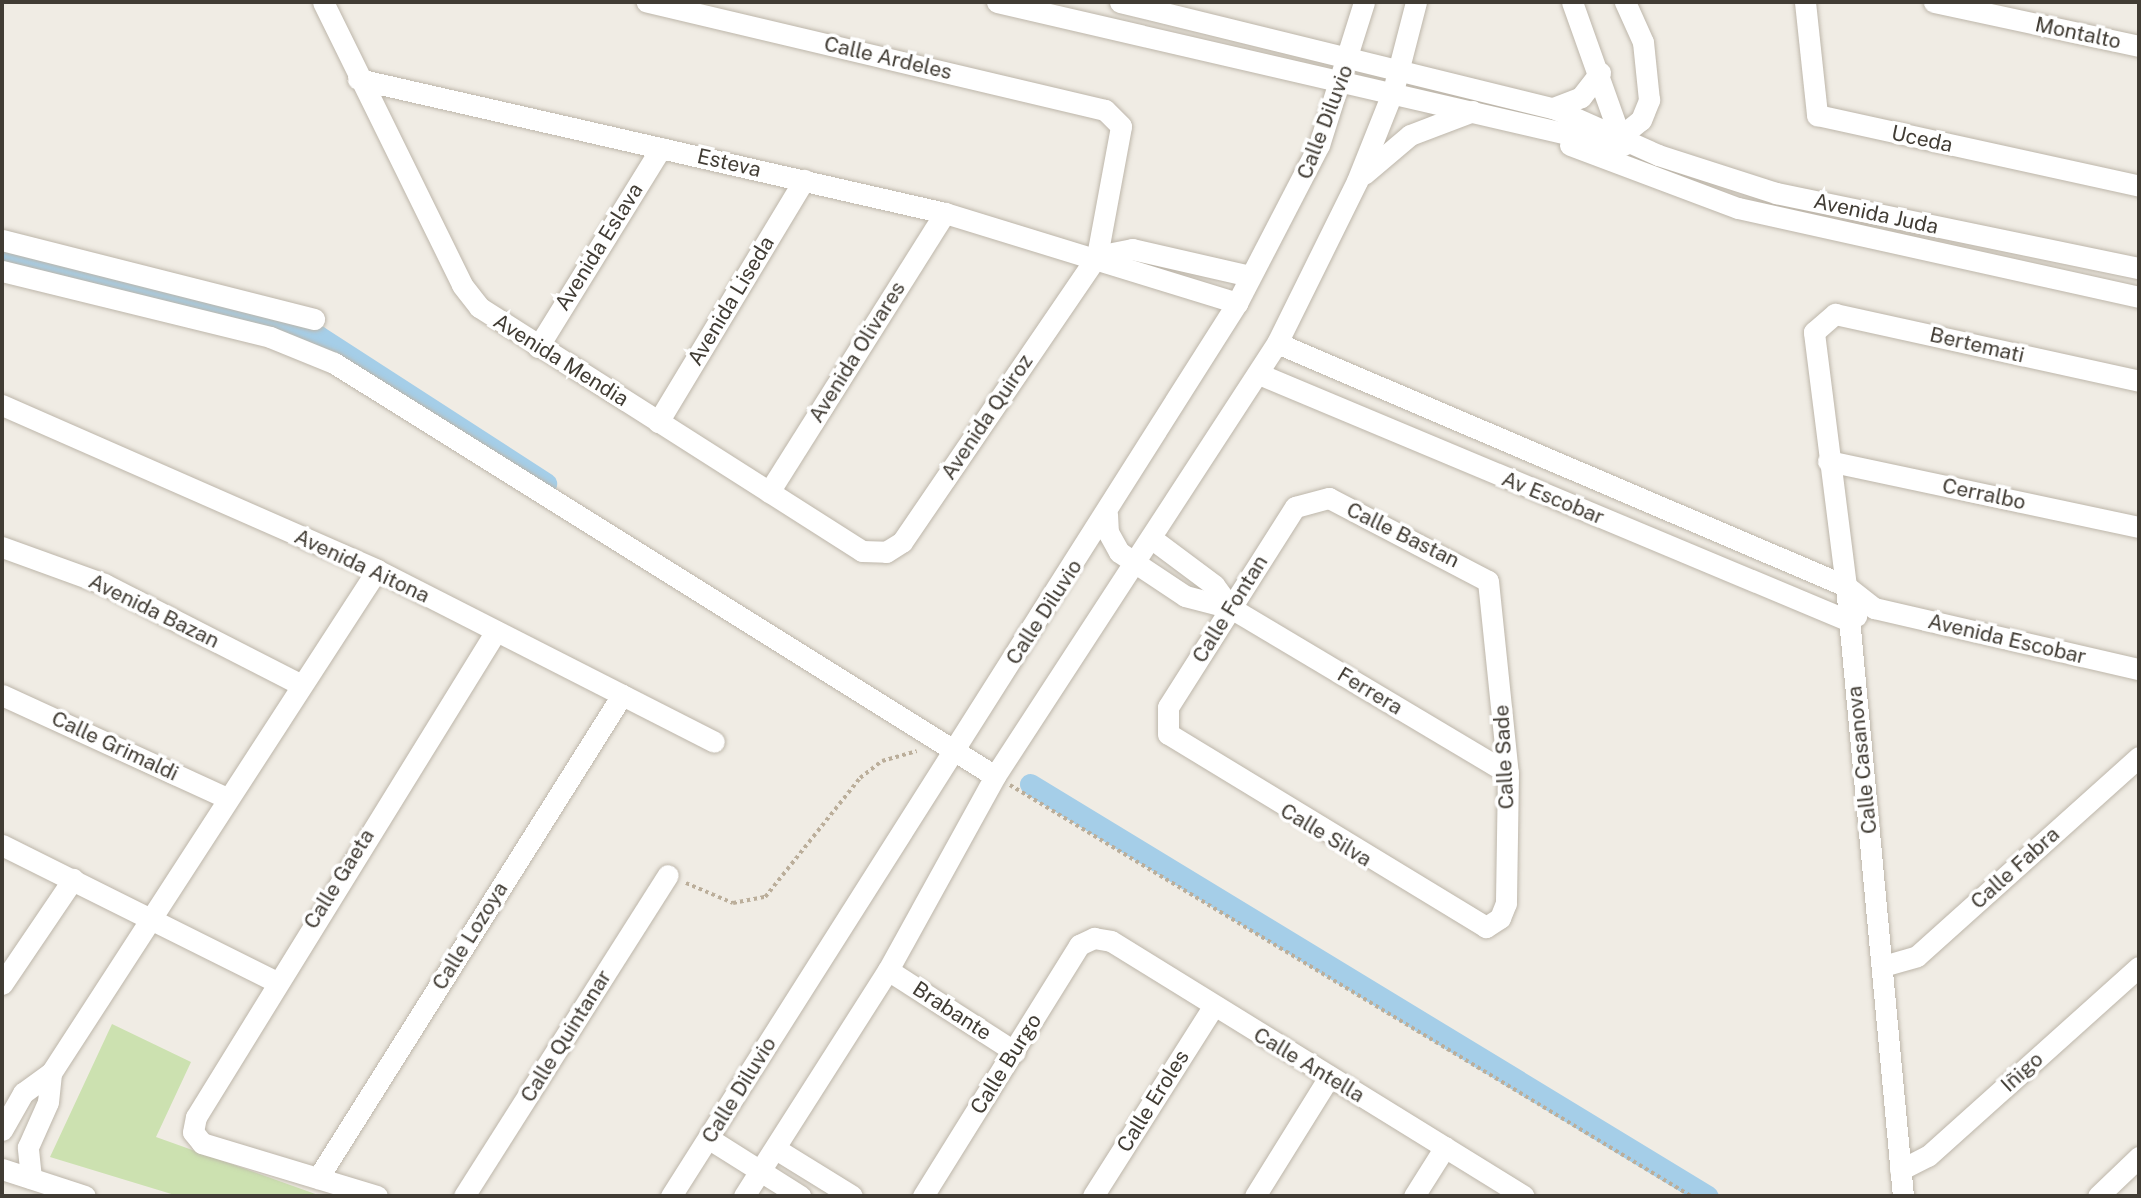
<!DOCTYPE html>
<html>
<head>
<meta charset="utf-8">
<style>
	body { margin:0 }
	#map { position:relative; width:2141px; height:1198px; overflow:hidden; background:#f0ece4; font-family:"Public Sans",sans-serif }
	div>[style] { position:absolute }
	.green>* { inset:0; background:#cce1b0 }
	.canal>* { height:21px; margin:-10.5px; padding:0 10.5px; transform-origin:10.5px; border-radius:10.5px; background:#a5cee8 }
	.path>* { height:3.5px; margin-top:-1.75px; transform-origin:0; background:repeating-linear-gradient(90deg,#bbae9a 0 3.5px,transparent 0 7px) }
	.roads { filter:drop-shadow(0 0 2px #bdb6aa) drop-shadow(0 0 2px #bdb6aa) }
	.minor>* { height:21px; margin:-10.5px; padding:0 10.5px; transform-origin:10.5px; border-radius:10.5px; background:#fff }
	span { translate:-50% -50%; white-space:nowrap; text-align:center; line-height:1.15; -webkit-text-stroke:7px #fff; paint-order:stroke }
	.street-label { font-size:21px; color:#413c34 }
	.frame { position:absolute; inset:0; border:4px solid #413c34; pointer-events:none }
</style>
</head>
<body>
<div id="map">
	<div class="green">
		<i style="clip-path:polygon(112px 1024px,191px 1062px,156px 1137px,321px 1196px,178px 1196px,50px 1157px)"></i>
	</div>
	<div class="canal">
		<i style="left:2px;top:260px;width:324px;rotate:13.4deg"></i>
		<i style="left:317px;top:335px;width:273px;rotate:32.9deg"></i>
		<i style="left:1030px;top:784px;width:793px;rotate:31.29deg"></i>
	</div>
	<div class="path">
		<i style="left:1010px;top:785px;width:795px;rotate:31.11deg"></i>
		<i style="left:686px;top:883px;width:51px;rotate:23.1deg"></i>
		<i style="left:733px;top:903px;width:33px;rotate:-11deg"></i>
		<i style="left:765px;top:897px;width:152px;rotate:-51.4deg"></i>
		<i style="left:860px;top:778px;width:28px;rotate:-38deg"></i>
		<i style="left:882px;top:761px;width:36px;rotate:-16deg"></i>
	</div>
	<div class="roads">
		<div class="minor">
			<i style="left:323px;top:2px;width:315px;rotate:63.8deg"></i>
			<i style="left:462px;top:285px;width:28px;rotate:52deg"></i>
			<i style="left:479px;top:307px;width:454px;rotate:32.5deg"></i>
			<i style="left:862px;top:551px;width:24px;rotate:2deg"></i>
			<i style="left:886px;top:552px;width:19px;rotate:-32deg"></i>
			<i style="left:902px;top:542px;width:346px;rotate:-55.7deg"></i>
			<i style="left:1097px;top:256px;width:132px;rotate:-79.5deg"></i>
			<i style="left:1121px;top:126px;width:23px;rotate:-135deg"></i>
			<i style="left:1105px;top:110px;width:471px;rotate:-166.7deg"></i>
			<i style="left:997px;top:2px;width:621px;rotate:13.03deg"></i>
			<i style="left:1602px;top:142px;width:14px;rotate:-8deg"></i>
			<i style="left:1616px;top:140px;width:32px;rotate:-39deg"></i>
			<i style="left:1641px;top:120px;width:22px;rotate:-68deg"></i>
			<i style="left:1649px;top:100px;width:58px;rotate:-95.9deg"></i>
			<i style="left:1643px;top:42px;width:44px;rotate:-114.2deg"></i>
			<i style="left:1120px;top:2px;width:446px;rotate:13.8deg"></i>
			<i style="left:1553px;top:108px;width:115px;rotate:24.1deg"></i>
			<i style="left:1658px;top:155px;width:124px;rotate:17.9deg"></i>
			<i style="left:1776px;top:193px;width:371px;rotate:11.7deg"></i>
			<i style="left:1572px;top:2px;width:152px;rotate:70.4deg"></i>
			<i style="left:1805px;top:2px;width:114px;rotate:83.9deg"></i>
			<i style="left:1817px;top:115px;width:330px;rotate:12.4deg"></i>
			<i style="left:1934px;top:2px;width:210px;rotate:12.1deg"></i>
			<i style="left:358px;top:79px;width:602px;rotate:12.86deg"></i>
			<i style="left:945px;top:213px;width:306px;rotate:17.1deg"></i>
			<i style="left:1553px;top:108px;width:30px;rotate:-21deg"></i>
			<i style="left:1581px;top:97px;width:31px;rotate:-52deg"></i>
			<i style="left:1570px;top:145px;width:179px;rotate:20.6deg"></i>
			<i style="left:1738px;top:208px;width:411px;rotate:12.5deg"></i>
			<i style="left:1364px;top:174px;width:60px;rotate:-40.3deg"></i>
			<i style="left:1410px;top:135px;width:67px;rotate:-20.9deg"></i>
			<i style="left:2px;top:240px;width:322px;rotate:14.2deg"></i>
			<i style="left:1097px;top:256px;width:36px;rotate:-11deg"></i>
			<i style="left:1132px;top:249px;width:121px;rotate:12.9deg"></i>
			<i style="left:2px;top:271px;width:276px;rotate:13.8deg"></i>
			<i style="left:270px;top:337px;width:69px;rotate:22.1deg"></i>
			<i style="left:334px;top:363px;width:779px;rotate:32deg"></i>
			<i style="left:1277px;top:343px;width:619px;rotate:23.13deg"></i>
			<i style="left:1846px;top:586px;width:36px;rotate:38deg"></i>
			<i style="left:1874px;top:608px;width:272px;rotate:13deg"></i>
			<i style="left:538px;top:347px;width:234px;rotate:-58.3deg"></i>
			<i style="left:1259px;top:374px;width:637px;rotate:22.7deg"></i>
			<i style="left:1847px;top:620px;width:10px;rotate:-24deg"></i>
			<i style="left:2px;top:405px;width:410px;rotate:23.7deg"></i>
			<i style="left:377px;top:570px;width:378px;rotate:27deg"></i>
			<i style="left:658px;top:422px;width:283px;rotate:-58.9deg"></i>
			<i style="left:1828px;top:461px;width:318px;rotate:12deg"></i>
			<i style="left:769px;top:492px;width:330px;rotate:-57.8deg"></i>
			<i style="left:1329px;top:498px;width:179px;rotate:27.6deg"></i>
			<i style="left:1488px;top:581px;width:193px;rotate:84.1deg"></i>
			<i style="left:1508px;top:773px;width:130px;rotate:90.9deg"></i>
			<i style="left:1506px;top:903px;width:16px;rotate:112deg"></i>
			<i style="left:1500px;top:918px;width:17px;rotate:147deg"></i>
			<i style="left:1486px;top:927px;width:372px;rotate:-148.7deg"></i>
			<i style="left:1168px;top:734px;width:27px;rotate:-90deg"></i>
			<i style="left:1168px;top:707px;width:237px;rotate:-57.6deg"></i>
			<i style="left:1295px;top:507px;width:35px;rotate:-15deg"></i>
			<i style="left:1107px;top:514px;width:18px;rotate:87deg"></i>
			<i style="left:1108px;top:532px;width:23px;rotate:61deg"></i>
			<i style="left:1119px;top:552px;width:79px;rotate:33.7deg"></i>
			<i style="left:1185px;top:596px;width:48px;rotate:14.6deg"></i>
			<i style="left:1231px;top:608px;width:322px;rotate:30.8deg"></i>
			<i style="left:1151px;top:538px;width:79px;rotate:36.7deg"></i>
			<i style="left:1214px;top:585px;width:29px;rotate:54deg"></i>
			<i style="left:2px;top:547px;width:109px;rotate:19.9deg"></i>
			<i style="left:104px;top:584px;width:221px;rotate:27.1deg"></i>
			<i style="left:2px;top:695px;width:247px;rotate:24.6deg"></i>
			<i style="left:2px;top:845px;width:305px;rotate:26.5deg"></i>
			<i style="left:1883px;top:966px;width:35px;rotate:-16deg"></i>
			<i style="left:1917px;top:956px;width:298px;rotate:-41.9deg"></i>
			<i style="left:888px;top:970px;width:151px;rotate:32.8deg"></i>
			<i style="left:2px;top:984px;width:127px;rotate:-55.9deg"></i>
			<i style="left:2px;top:1130px;width:43px;rotate:-60.4deg"></i>
			<i style="left:23px;top:1093px;width:34px;rotate:-36deg"></i>
			<i style="left:51px;top:1073px;width:599px;rotate:-57.05deg"></i>
			<i style="left:708px;top:1138px;width:109px;rotate:32.2deg"></i>
			<i style="left:776px;top:1149px;width:89px;rotate:31.7deg"></i>
			<i style="left:2px;top:1169px;width:87px;rotate:18deg"></i>
			<i style="left:1900px;top:1170px;width:31px;rotate:-27deg"></i>
			<i style="left:1928px;top:1156px;width:283px;rotate:-41.9deg"></i>
			<i style="left:31px;top:1178px;width:31px;rotate:-96deg"></i>
			<i style="left:28px;top:1147px;width:49px;rotate:-66deg"></i>
			<i style="left:48px;top:1102px;width:29px;rotate:-84deg"></i>
			<i style="left:318px;top:1178px;width:571px;rotate:-57.81deg"></i>
			<i style="left:377px;top:1196px;width:183px;rotate:-163.2deg"></i>
			<i style="left:202px;top:1143px;width:14px;rotate:-129deg"></i>
			<i style="left:193px;top:1132px;width:15px;rotate:-79deg"></i>
			<i style="left:196px;top:1117px;width:571px;rotate:-58.31deg"></i>
			<i style="left:464px;top:1196px;width:380px;rotate:-57.6deg"></i>
			<i style="left:671px;top:1196px;width:1057px;rotate:-57.63deg"></i>
			<i style="left:1237px;top:303px;width:178px;rotate:-62.6deg"></i>
			<i style="left:1319px;top:145px;width:150px;rotate:-72.5deg"></i>
			<i style="left:744px;top:1196px;width:268px;rotate:-57.5deg"></i>
			<i style="left:888px;top:970px;width:222px;rotate:-61.1deg"></i>
			<i style="left:995px;top:776px;width:517px;rotate:-56.93deg"></i>
			<i style="left:1277px;top:343px;width:181px;rotate:-63.7deg"></i>
			<i style="left:1357px;top:181px;width:97px;rotate:-68.2deg"></i>
			<i style="left:1393px;top:91px;width:92px;rotate:-75.5deg"></i>
			<i style="left:923px;top:1196px;width:296px;rotate:-58.1deg"></i>
			<i style="left:1079px;top:945px;width:17px;rotate:-25deg"></i>
			<i style="left:1094px;top:938px;width:17px;rotate:10deg"></i>
			<i style="left:1111px;top:941px;width:485px;rotate:31.7deg"></i>
			<i style="left:1093px;top:1196px;width:224px;rotate:-57.6deg"></i>
			<i style="left:1255px;top:1196px;width:140px;rotate:-58.1deg"></i>
			<i style="left:1414px;top:1196px;width:58px;rotate:-57.7deg"></i>
			<i style="left:1903px;top:1196px;width:613px;rotate:-95.34deg"></i>
			<i style="left:1846px;top:586px;width:256px;rotate:-97.2deg"></i>
			<i style="left:1814px;top:332px;width:28px;rotate:-41deg"></i>
			<i style="left:1835px;top:314px;width:311px;rotate:12.4deg"></i>
			<i style="left:2098px;top:1196px;width:57px;rotate:-43.6deg"></i>
		</div>
	</div>
	<div class="street-label">
		<span style="left:2078px;top:33px;rotate:12deg">Montalto</span>
		<span style="left:888px;top:58px;rotate:13deg">Calle Ardeles</span>
		<span style="left:1325px;top:122px;rotate:-69deg">Calle Diluvio</span>
		<span style="left:1922px;top:139px;rotate:12deg">Uceda</span>
		<span style="left:729px;top:163px;rotate:13deg">Esteva</span>
		<span style="left:1876px;top:214px;rotate:12deg">Avenida Juda</span>
		<span style="left:599px;top:247px;rotate:-58deg">Avenida Eslava</span>
		<span style="left:731px;top:301px;rotate:-59deg">Avenida Liseda</span>
		<span style="left:1977px;top:345px;rotate:13deg">Bertemati</span>
		<span style="left:857px;top:352px;rotate:-58deg">Avenida Olivares</span>
		<span style="left:561px;top:360px;rotate:32deg">Avenida Mendia</span>
		<span style="left:987px;top:417px;rotate:-56deg">Avenida Quiroz</span>
		<span style="left:1984px;top:494px;rotate:12deg">Cerralbo</span>
		<span style="left:1553px;top:498px;rotate:22deg">Av Escobar</span>
		<span style="left:1403px;top:535px;rotate:26deg">Calle Bastan</span>
		<span style="left:362px;top:566px;rotate:25deg">Avenida Aitona</span>
		<span style="left:1230px;top:609px;rotate:-58deg">Calle Fontan</span>
		<span style="left:154px;top:611px;rotate:26deg">Avenida Bazan</span>
		<span style="left:1044px;top:612px;rotate:-57deg">Calle Diluvio</span>
		<span style="left:2007px;top:639px;rotate:13deg">Avenida Escobar</span>
		<span style="left:1370px;top:691px;rotate:31deg">Ferrera</span>
		<span style="left:115px;top:746px;rotate:25deg">Calle Grimaldi</span>
		<span style="left:1504px;top:757px;rotate:-93deg">Calle Sade</span>
		<span style="left:1862px;top:760px;rotate:-96deg">Calle Casanova</span>
		<span style="left:1326px;top:835px;rotate:31deg">Calle Silva</span>
		<span style="left:2015px;top:868px;rotate:-42deg">Calle Fabra</span>
		<span style="left:339px;top:879px;rotate:-58deg">Calle Gaeta</span>
		<span style="left:470px;top:936px;rotate:-58deg">Calle Lozoya</span>
		<span style="left:952px;top:1011px;rotate:33deg">Brabante</span>
		<span style="left:566px;top:1036px;rotate:-58deg">Calle Quintanar</span>
		<span style="left:1006px;top:1064px;rotate:-58deg">Calle Burgo</span>
		<span style="left:1309px;top:1065px;rotate:31deg">Calle Antella</span>
		<span style="left:2022px;top:1072px;rotate:-42deg">Iñigo</span>
		<span style="left:739px;top:1090px;rotate:-58deg">Calle Diluvio</span>
		<span style="left:1153px;top:1101px;rotate:-58deg">Calle Eroles</span>
	</div>
	<div class="frame"></div>
</div>
</body>
</html>
